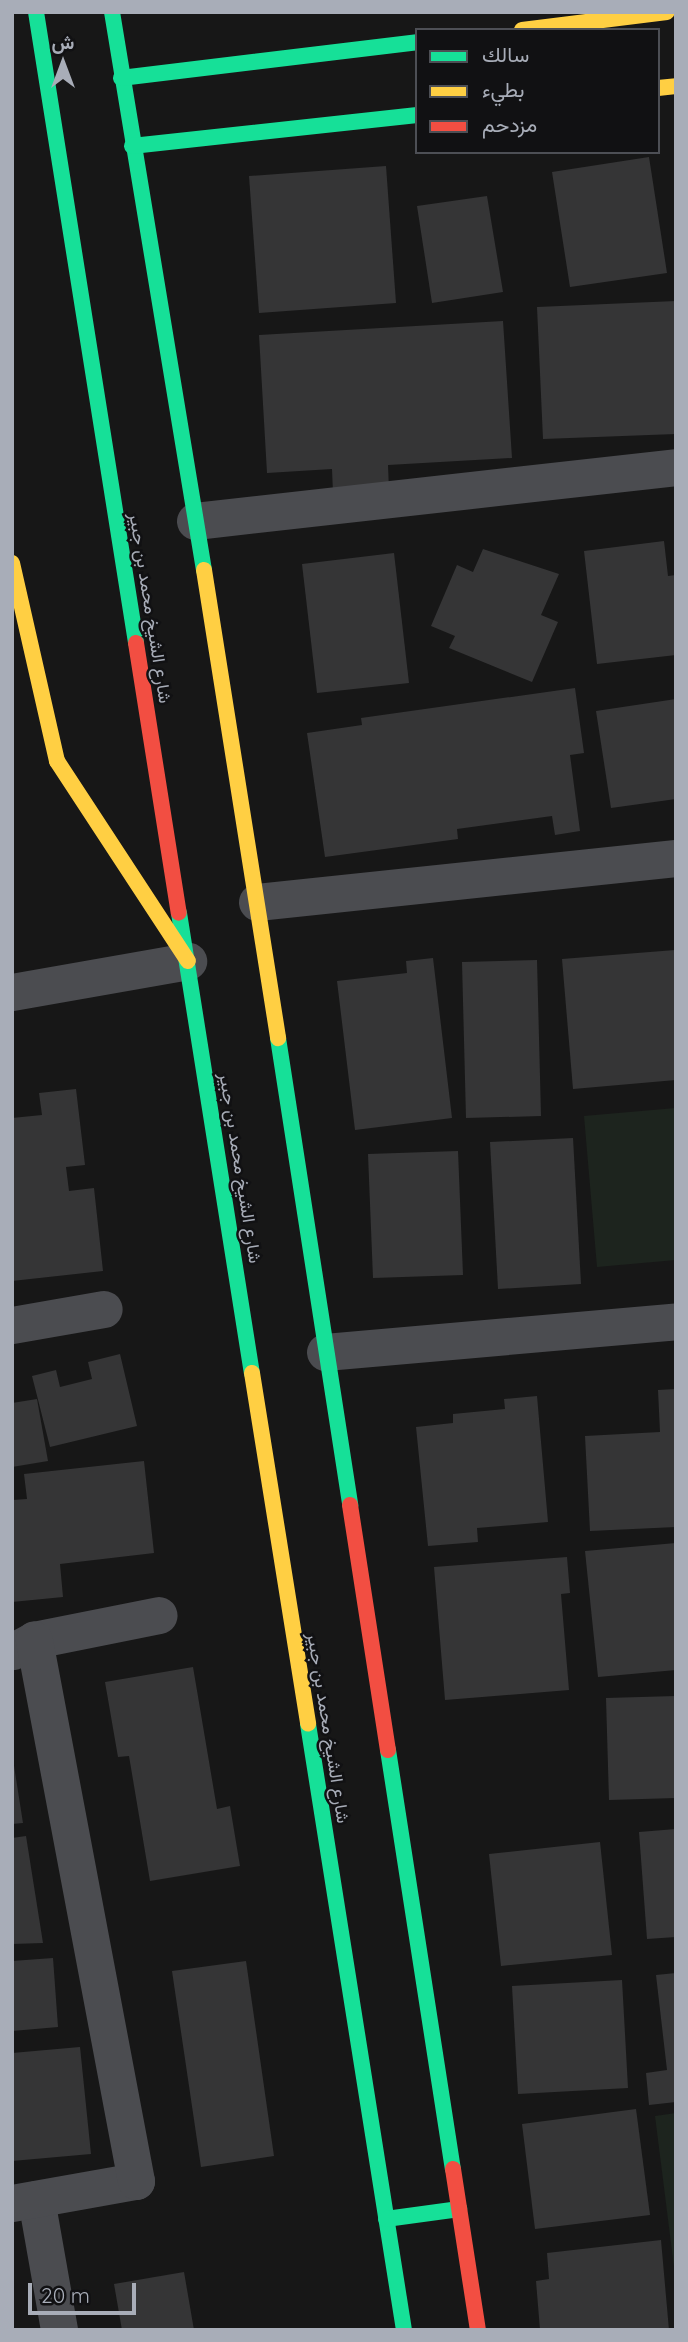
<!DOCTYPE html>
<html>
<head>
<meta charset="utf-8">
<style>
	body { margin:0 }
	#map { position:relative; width:688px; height:2342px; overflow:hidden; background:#171717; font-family:Quicksand,Vazirmatn,sans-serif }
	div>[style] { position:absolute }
	.green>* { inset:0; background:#1d241e }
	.building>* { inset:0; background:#353536 }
	.street>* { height:37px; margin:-18.5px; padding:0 18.5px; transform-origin:18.5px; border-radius:18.5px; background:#4b4c50 }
	.fast>* { height:16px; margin:-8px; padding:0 8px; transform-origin:8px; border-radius:8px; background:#16e098 }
	.slow>* { height:16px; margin:-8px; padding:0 8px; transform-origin:8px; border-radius:8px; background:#ffcf43 }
	.jam>* { height:16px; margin:-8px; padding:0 8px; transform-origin:8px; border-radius:8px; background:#f24e42 }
	span { translate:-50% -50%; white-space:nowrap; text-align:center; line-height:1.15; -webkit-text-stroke:5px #111113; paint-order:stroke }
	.street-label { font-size:18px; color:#a8adb8 }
	.frame { position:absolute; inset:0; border:14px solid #a8adb8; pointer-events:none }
	.legend { position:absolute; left:415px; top:28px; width:245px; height:126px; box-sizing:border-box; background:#111113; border:2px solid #4d4f55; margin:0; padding:9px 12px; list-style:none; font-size:21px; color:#a8adb8 }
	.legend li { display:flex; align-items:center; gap:14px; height:35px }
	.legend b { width:35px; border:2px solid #4d4f55 }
	.north { position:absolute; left:28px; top:28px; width:70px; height:70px; -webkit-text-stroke:5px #111113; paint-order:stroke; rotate:0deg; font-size:19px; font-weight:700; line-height:28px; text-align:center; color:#a8adb8 }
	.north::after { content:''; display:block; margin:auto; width:24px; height:32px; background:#a8adb8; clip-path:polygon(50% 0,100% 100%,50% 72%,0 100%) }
	.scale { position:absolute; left:28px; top:2283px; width:108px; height:32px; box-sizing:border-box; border:4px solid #a8adb8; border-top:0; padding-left:9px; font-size:21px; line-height:24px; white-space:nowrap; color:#a8adb8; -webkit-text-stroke:5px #111113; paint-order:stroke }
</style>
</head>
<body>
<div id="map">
	<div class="green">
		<i style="clip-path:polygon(676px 1108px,676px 1260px,597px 1267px,584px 1116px)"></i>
		<i style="clip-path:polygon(676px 2113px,676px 2283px,655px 2116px)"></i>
	</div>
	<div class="building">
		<i style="clip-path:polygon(649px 157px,667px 273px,570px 287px,552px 172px)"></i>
		<i style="clip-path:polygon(386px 166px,396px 303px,259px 313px,249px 176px)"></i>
		<i style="clip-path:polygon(487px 196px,503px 292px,432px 303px,417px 206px)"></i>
		<i style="clip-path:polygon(676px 301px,676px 434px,543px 439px,537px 307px)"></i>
		<i style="clip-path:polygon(503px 321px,512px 458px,388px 465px,389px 490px,333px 493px,332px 469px,267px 473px,259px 335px)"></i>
		<i style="clip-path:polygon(664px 541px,668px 576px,676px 575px,676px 655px,597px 664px,584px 551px)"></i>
		<i style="clip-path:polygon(483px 549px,559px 574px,541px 615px,558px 622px,532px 682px,449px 648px,455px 636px,431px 626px,457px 565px,473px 572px)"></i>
		<i style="clip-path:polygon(394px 553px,409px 683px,317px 693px,302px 564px)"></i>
		<i style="clip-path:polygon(575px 688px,584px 753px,570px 755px,580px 831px,555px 835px,552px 816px,457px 829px,458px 839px,325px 857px,307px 733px,362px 725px,361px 718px)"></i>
		<i style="clip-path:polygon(676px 699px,676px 799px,611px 808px,596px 711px)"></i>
		<i style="clip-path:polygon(675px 950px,676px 1080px,573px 1089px,562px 959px)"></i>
		<i style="clip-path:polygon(433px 958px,452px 1118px,355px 1130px,337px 981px,407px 973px,406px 961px)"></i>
		<i style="clip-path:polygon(537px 960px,541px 1116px,466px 1118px,462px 962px)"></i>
		<i style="clip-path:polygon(76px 1089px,85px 1165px,66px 1167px,69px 1191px,94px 1188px,103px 1271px,12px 1281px,12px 1118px,42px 1115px,39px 1093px)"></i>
		<i style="clip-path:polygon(573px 1138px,581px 1284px,498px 1289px,490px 1142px)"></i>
		<i style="clip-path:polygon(458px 1151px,463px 1275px,373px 1278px,368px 1154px)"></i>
		<i style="clip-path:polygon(120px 1354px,137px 1426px,50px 1447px,32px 1376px,56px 1370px,60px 1387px,92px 1379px,88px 1362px)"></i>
		<i style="clip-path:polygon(676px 1389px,676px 1527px,590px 1531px,585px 1436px,660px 1432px,658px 1390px)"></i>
		<i style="clip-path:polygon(537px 1396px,548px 1522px,477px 1528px,478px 1542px,428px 1546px,416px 1427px,453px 1423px,453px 1414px,505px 1409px,504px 1399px)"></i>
		<i style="clip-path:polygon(37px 1399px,48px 1461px,12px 1467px,12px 1403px)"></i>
		<i style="clip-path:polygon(144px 1461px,154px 1553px,60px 1564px,63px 1597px,12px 1602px,12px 1500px,27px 1499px,24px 1474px)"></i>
		<i style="clip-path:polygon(676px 1543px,676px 1670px,598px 1677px,585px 1551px)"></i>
		<i style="clip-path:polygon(567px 1557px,570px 1593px,561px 1594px,569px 1690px,445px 1700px,434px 1567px)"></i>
		<i style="clip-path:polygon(193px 1667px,217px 1809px,230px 1806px,240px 1866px,150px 1881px,129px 1756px,118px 1757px,105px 1682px)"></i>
		<i style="clip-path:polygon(676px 1696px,676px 1798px,609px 1800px,606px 1698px)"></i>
		<i style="clip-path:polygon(12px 1753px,23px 1823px,12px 1824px)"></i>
		<i style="clip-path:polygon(676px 1829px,676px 1937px,647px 1939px,639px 1832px)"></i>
		<i style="clip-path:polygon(26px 1836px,43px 1943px,12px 1944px,12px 1838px)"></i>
		<i style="clip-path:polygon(600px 1842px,612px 1955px,501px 1966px,489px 1854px)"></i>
		<i style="clip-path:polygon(53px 1958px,58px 2027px,12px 2031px,12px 1961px)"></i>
		<i style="clip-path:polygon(246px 1961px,274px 2156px,201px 2167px,172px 1971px)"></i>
		<i style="clip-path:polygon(676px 1973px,676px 2102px,649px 2105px,646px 2073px,667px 2070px,656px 1975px)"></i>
		<i style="clip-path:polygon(622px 1980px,628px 2088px,518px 2094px,512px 1986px)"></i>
		<i style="clip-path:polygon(80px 2047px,91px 2154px,12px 2161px,12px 2053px)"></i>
		<i style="clip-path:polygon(636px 2109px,650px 2215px,535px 2229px,522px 2124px)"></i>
		<i style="clip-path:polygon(661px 2240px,669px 2330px,540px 2330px,536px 2281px,549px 2279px,547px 2253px)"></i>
		<i style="clip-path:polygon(184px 2272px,194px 2330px,122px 2330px,114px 2284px)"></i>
	</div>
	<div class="street">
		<i style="left:195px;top:521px;width:484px;rotate:-6.4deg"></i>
		<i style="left:257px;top:902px;width:421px;rotate:-6deg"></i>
		<i style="left:12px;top:992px;width:179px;rotate:-10deg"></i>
		<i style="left:12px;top:1325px;width:93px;rotate:-9.9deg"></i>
		<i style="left:325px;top:1352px;width:352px;rotate:-5deg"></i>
		<i style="left:13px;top:1651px;width:24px;rotate:-28deg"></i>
		<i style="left:34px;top:1640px;width:127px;rotate:-11.3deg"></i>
		<i style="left:36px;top:2199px;width:133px;rotate:80deg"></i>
		<i style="left:12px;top:2203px;width:126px;rotate:-10.1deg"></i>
		<i style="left:136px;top:2181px;width:551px;rotate:-100.68deg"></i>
	</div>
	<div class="fast">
		<i style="left:36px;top:12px;width:639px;rotate:80.99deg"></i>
		<i style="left:112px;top:12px;width:566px;rotate:80.64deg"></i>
		<i style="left:121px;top:78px;width:298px;rotate:-6.9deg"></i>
		<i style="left:132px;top:146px;width:287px;rotate:-6.2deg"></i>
		<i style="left:179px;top:913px;width:466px;rotate:81deg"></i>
		<i style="left:278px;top:1038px;width:473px;rotate:81.2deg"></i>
		<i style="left:308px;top:1724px;width:614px;rotate:81deg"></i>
		<i style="left:388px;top:1750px;width:424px;rotate:81.2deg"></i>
		<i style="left:386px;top:2219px;width:74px;rotate:-7.8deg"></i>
	</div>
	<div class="slow">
		<i style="left:522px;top:30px;width:146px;rotate:-7.1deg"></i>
		<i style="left:658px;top:88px;width:18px;rotate:-6deg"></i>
		<i style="left:12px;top:563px;width:203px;rotate:77.2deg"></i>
		<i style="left:57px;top:761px;width:239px;rotate:56.8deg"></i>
		<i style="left:204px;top:570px;width:474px;rotate:81deg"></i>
		<i style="left:252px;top:1373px;width:355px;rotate:80.9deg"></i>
	</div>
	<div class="jam">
		<i style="left:136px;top:643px;width:273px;rotate:81deg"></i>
		<i style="left:350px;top:1505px;width:248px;rotate:81.2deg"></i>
		<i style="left:453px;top:2169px;width:163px;rotate:81.2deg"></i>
	</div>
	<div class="street-label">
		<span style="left:150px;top:608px;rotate:81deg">شارع الشيخ محمد بن جبير</span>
		<span style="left:240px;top:1168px;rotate:81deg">شارع الشيخ محمد بن جبير</span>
		<span style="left:328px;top:1728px;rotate:81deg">شارع الشيخ محمد بن جبير</span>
	</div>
	<div class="frame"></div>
	<ul class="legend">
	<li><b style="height:9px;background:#16e098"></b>سالك</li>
	<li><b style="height:9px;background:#ffcf43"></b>بطيء</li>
	<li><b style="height:9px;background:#f24e42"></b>مزدحم</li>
	</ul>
	<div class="north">ش</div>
	<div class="scale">20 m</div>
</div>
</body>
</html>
